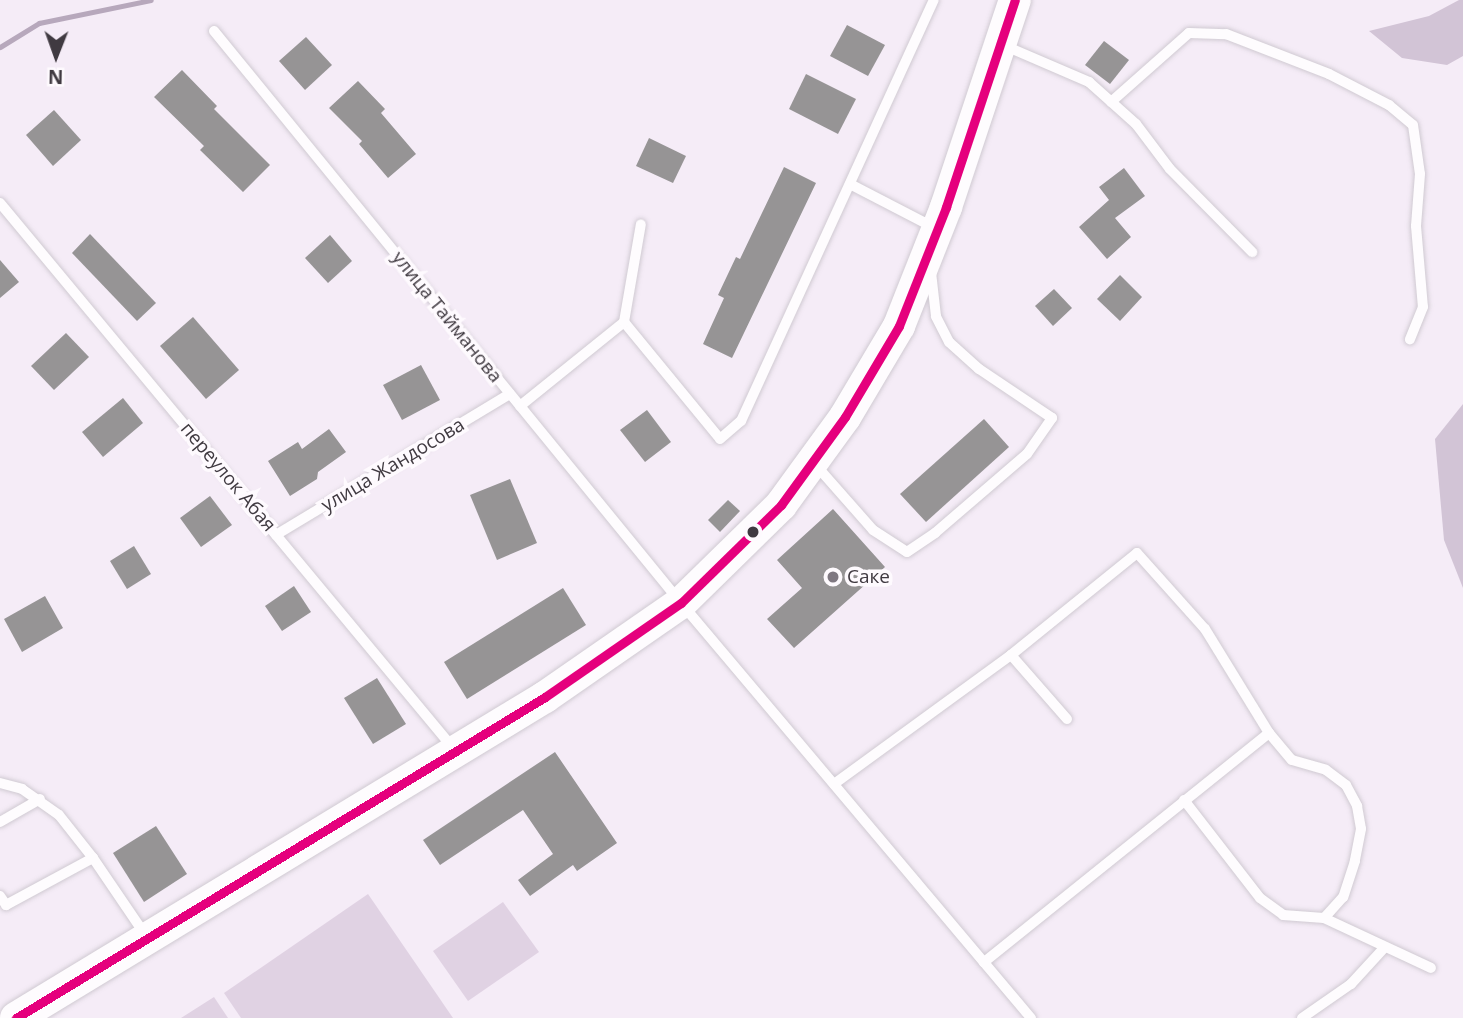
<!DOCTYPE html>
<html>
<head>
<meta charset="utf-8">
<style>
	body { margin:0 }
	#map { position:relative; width:1463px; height:1018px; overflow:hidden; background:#f5ecf7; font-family:"Open Sans",sans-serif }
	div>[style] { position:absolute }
	.green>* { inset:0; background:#e0d2e3 }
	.forest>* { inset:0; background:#d2c4d6 }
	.stream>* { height:5px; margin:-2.5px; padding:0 2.5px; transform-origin:2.5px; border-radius:2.5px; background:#b7a8bc }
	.building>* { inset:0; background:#969495 }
	.roads { filter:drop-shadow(0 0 2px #d0cad2) drop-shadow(0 0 2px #d0cad2) }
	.lane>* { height:10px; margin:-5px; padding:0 5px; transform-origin:5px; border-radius:5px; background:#fefcfe }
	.secondary>* { height:32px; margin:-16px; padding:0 16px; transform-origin:16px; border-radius:16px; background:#fefcfe }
	.bus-1>* { height:9px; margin:-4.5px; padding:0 4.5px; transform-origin:4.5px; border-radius:4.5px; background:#e5007d }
	.dots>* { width:19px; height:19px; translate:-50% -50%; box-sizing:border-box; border:4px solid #fefafe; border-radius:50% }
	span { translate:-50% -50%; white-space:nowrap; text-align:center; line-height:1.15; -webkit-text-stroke:7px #fefafe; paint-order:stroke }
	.street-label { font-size:19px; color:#403a41 }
	.poi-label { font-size:19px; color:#403a41 }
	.left { translate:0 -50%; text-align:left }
	.north { position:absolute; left:21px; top:21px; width:70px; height:70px; -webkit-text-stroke:5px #fefafe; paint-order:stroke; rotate:181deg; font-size:19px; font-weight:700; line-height:28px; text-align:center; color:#403a41 }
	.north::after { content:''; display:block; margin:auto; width:24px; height:32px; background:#403a41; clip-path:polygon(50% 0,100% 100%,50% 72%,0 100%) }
</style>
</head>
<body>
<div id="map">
	<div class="green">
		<i style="clip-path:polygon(368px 894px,453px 1018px,241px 1018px,224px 993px)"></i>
		<i style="clip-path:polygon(503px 902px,539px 952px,468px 1001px,433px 951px)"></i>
		<i style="clip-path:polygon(214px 997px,228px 1018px,181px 1018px)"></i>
	</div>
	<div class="forest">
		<i style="clip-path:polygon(1459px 0,1463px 0,1463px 56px,1447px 65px,1402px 58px,1369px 31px,1429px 16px)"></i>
		<i style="clip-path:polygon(1463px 404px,1463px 588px,1444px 540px,1435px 439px)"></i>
	</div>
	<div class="stream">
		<i style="left:0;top:47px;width:46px;rotate:-31.6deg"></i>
		<i style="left:39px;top:23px;width:114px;rotate:-11.6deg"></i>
	</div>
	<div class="building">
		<i style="clip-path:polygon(847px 25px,885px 45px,868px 76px,830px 56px)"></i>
		<i style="clip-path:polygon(306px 37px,332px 65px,305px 90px,279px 61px)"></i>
		<i style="clip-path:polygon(1104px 41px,1129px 60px,1110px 84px,1085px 65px)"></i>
		<i style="clip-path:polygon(182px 70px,217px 106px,214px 109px,270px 165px,243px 192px,200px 150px,204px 146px,154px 97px)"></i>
		<i style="clip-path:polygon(806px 74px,856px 99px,838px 134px,789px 109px)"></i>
		<i style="clip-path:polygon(358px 81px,385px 109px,381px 113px,416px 154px,388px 178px,359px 144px,362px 141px,329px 108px)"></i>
		<i style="clip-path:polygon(54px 110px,81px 140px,53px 166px,26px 135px)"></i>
		<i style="clip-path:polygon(649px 138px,686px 156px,673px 183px,636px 166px)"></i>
		<i style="clip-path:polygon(784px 167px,816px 183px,732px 358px,703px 344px,724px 298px,718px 295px,736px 257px,740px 259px)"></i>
		<i style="clip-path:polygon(1124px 168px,1145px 196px,1115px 218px,1131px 237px,1107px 259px,1079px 227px,1109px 200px,1099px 187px)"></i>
		<i style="clip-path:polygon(90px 234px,156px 303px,137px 321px,72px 253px)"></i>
		<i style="clip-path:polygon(330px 235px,352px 261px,328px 283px,305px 258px)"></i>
		<i style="clip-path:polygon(0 260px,19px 282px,0 298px)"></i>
		<i style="clip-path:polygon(1120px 275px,1142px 297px,1120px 321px,1097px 299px)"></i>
		<i style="clip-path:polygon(1054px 289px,1072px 308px,1053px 326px,1035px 306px)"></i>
		<i style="clip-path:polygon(193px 317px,239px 370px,206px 399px,160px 346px)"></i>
		<i style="clip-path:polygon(66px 333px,89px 357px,54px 390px,31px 366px)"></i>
		<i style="clip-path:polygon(421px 365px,440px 400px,402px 420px,383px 385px)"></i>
		<i style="clip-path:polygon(123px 398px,143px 423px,103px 457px,82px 432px)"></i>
		<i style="clip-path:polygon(647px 410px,671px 442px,645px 462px,620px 430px)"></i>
		<i style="clip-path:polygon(984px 419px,1009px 447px,926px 522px,900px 494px)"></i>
		<i style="clip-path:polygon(329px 429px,346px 452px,318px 472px,317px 479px,290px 496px,268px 461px,298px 442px,302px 449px)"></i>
		<i style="clip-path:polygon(510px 479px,537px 543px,497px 560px,470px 495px)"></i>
		<i style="clip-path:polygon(210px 496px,232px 525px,201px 547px,180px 518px)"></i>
		<i style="clip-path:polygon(728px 500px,740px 511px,720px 532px,708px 520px)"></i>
		<i style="clip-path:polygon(833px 509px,885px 567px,794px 648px,767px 619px,802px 588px,777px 560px)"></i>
		<i style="clip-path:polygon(134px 546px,151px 574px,127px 589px,110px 561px)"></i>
		<i style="clip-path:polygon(294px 586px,311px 612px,282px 631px,265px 606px)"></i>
		<i style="clip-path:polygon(563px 588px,586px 625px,467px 699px,444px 662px)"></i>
		<i style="clip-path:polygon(45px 596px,63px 628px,22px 652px,4px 619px)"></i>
		<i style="clip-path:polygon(377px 678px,406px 724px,373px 744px,344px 698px)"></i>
		<i style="clip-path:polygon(555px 752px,617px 843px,577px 871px,573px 865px,530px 896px,518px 880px,553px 854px,523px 810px,440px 865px,423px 840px)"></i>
		<i style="clip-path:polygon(156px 826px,187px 874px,144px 902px,113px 853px)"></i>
	</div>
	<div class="roads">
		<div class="lane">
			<i style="left:214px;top:31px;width:738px;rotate:50.77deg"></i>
			<i style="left:681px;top:603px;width:543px;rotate:49.86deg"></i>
			<i style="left:1003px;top:45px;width:94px;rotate:23.3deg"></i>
			<i style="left:1089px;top:82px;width:63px;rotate:41.8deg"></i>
			<i style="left:1136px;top:124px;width:56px;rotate:52.9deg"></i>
			<i style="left:1170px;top:169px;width:117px;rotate:45.3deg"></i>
			<i style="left:1111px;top:102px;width:104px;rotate:-41.5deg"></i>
			<i style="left:1189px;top:33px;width:37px;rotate:2deg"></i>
			<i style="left:1226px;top:34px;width:110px;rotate:21.2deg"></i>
			<i style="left:1329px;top:74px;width:68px;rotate:27.3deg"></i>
			<i style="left:1389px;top:105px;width:31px;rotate:40deg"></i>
			<i style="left:1413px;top:125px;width:49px;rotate:81.9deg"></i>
			<i style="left:1420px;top:174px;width:52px;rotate:94.4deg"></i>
			<i style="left:1416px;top:226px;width:81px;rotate:85.1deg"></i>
			<i style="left:1423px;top:307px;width:35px;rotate:112deg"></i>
			<i style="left:850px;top:184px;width:96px;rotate:27.4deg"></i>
			<i style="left:0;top:203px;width:710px;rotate:50.26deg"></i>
			<i style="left:624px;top:322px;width:151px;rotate:50.6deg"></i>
			<i style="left:720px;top:439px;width:28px;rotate:-41deg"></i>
			<i style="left:741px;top:421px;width:463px;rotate:-65.4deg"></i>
			<i style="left:520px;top:406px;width:134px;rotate:-38.9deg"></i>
			<i style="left:624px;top:322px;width:99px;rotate:-80.2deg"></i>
			<i style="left:814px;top:463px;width:89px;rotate:48.6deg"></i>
			<i style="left:873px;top:530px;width:40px;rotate:32.9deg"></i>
			<i style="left:907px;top:552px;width:34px;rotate:-34deg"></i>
			<i style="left:935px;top:533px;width:121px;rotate:-40.7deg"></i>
			<i style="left:1027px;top:454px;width:44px;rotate:-55.2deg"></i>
			<i style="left:1052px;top:418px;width:88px;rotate:-146.1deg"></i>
			<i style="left:979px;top:369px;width:40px;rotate:-138deg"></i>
			<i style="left:949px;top:342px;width:29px;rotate:-117deg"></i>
			<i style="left:936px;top:316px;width:44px;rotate:-96.5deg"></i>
			<i style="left:276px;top:535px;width:273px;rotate:-31.1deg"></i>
			<i style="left:1011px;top:655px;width:85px;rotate:48.8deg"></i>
			<i style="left:1269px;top:733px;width:35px;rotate:50deg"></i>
			<i style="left:1292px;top:760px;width:35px;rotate:16deg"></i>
			<i style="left:1326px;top:770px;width:25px;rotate:37deg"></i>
			<i style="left:1346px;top:785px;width:24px;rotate:62deg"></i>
			<i style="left:1357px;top:806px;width:23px;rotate:80deg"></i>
			<i style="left:1361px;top:829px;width:33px;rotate:101deg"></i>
			<i style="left:1355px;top:861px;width:38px;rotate:108deg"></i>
			<i style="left:1343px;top:897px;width:28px;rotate:132deg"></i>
			<i style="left:1324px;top:918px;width:118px;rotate:25deg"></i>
			<i style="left:0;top:783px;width:23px;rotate:15deg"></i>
			<i style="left:22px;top:789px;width:45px;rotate:35.1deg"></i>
			<i style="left:59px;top:815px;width:55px;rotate:51.7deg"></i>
			<i style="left:93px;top:858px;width:94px;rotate:55.8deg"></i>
			<i style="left:834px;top:784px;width:219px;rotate:-36.1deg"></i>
			<i style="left:1011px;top:655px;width:162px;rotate:-39deg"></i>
			<i style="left:1137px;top:553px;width:102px;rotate:48.2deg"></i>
			<i style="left:1205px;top:629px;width:122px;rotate:58.4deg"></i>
			<i style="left:1269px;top:733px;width:366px;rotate:141.2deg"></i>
			<i style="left:1184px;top:800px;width:124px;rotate:52.2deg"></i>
			<i style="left:1260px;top:898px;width:29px;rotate:36deg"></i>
			<i style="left:1283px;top:915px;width:41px;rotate:4.2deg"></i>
			<i style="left:0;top:822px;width:46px;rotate:-29.9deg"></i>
			<i style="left:0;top:896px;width:11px;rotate:56deg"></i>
			<i style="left:6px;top:905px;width:99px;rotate:-28.4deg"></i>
			<i style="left:1302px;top:1018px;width:60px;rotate:-34.8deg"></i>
			<i style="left:1351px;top:984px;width:50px;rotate:-47.4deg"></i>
		</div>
		<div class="secondary">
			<i style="left:16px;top:1018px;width:619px;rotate:-31.25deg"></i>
			<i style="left:545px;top:697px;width:165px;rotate:-34.7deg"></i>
			<i style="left:681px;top:603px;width:140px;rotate:-44.4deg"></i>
			<i style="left:781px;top:505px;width:109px;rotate:-54deg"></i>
			<i style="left:845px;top:417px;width:106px;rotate:-59.3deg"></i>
			<i style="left:899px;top:326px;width:128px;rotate:-68.4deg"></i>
			<i style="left:946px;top:207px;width:218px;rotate:-71.6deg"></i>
		</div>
	</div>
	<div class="bus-1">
		<i style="left:16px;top:1018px;width:619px;rotate:-31.25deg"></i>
		<i style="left:545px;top:697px;width:165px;rotate:-34.7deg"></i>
		<i style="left:681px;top:603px;width:140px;rotate:-44.4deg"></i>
		<i style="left:781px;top:505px;width:109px;rotate:-54deg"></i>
		<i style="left:845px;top:417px;width:106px;rotate:-59.3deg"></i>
		<i style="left:899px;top:326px;width:128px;rotate:-68.4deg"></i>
		<i style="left:946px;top:207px;width:218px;rotate:-71.6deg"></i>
	</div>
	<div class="dots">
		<i style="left:753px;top:532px;background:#403a41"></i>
		<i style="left:833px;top:577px;background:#7f7881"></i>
	</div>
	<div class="street-label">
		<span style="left:447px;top:317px;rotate:51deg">улица Тайманова</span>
		<span style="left:393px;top:465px;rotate:-31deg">улица Жандосова</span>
		<span style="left:228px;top:477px;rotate:50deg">переулок Абая</span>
	</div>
	<div class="poi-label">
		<span class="left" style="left:847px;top:577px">Саке</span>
	</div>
	<div class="north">N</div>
</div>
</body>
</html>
